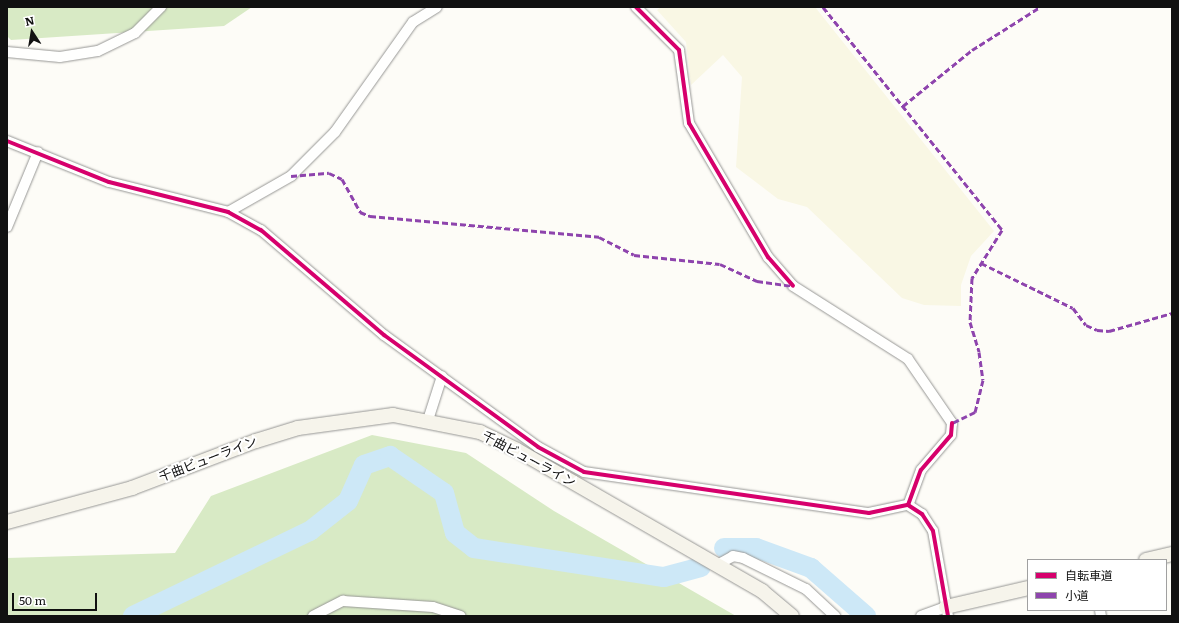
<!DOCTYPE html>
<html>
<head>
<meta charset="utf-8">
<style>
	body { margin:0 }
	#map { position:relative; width:1179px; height:623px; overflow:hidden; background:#fdfcf7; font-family:Literata,"Noto Sans JP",serif }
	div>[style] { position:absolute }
	.farmland>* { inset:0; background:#f9f7e4 }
	.forest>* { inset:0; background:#d8eac5 }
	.river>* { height:20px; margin:-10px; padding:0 10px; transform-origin:10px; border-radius:10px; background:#cde8f7 }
	.roads { filter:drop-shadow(0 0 1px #979795) drop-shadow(0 0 1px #979795) }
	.street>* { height:10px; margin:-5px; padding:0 5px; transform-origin:5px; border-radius:5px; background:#fffffe }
	.secondary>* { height:14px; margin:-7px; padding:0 7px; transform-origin:7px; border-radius:7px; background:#f6f4eb }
	.quiet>* { height:3px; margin-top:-1.5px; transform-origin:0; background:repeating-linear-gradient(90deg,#8e44ad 0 6px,transparent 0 9px) }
	.cycleway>* { height:4px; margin:-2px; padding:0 2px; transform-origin:2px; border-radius:2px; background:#d6006c }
	span { translate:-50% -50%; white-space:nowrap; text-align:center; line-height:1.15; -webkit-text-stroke:4px #fff; paint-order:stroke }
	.street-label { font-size:13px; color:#111 }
	.frame { position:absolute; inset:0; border:8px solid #111; pointer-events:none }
	.legend { position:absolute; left:1027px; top:559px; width:140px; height:52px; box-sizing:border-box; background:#fff; border:1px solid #a0a0a0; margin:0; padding:5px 7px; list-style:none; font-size:12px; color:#111 }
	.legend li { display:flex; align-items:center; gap:8px; height:20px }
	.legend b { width:20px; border:1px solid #a0a0a0 }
	.north { position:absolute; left:12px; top:12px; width:40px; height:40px; -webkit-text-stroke:3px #fff; paint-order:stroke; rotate:348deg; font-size:11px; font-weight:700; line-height:16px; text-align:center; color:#111 }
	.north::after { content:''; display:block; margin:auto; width:14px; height:18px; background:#111; clip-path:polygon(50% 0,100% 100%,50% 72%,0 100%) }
	.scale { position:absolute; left:12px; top:593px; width:85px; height:18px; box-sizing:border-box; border:2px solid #111; border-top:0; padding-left:5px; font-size:12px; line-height:14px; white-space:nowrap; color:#111; -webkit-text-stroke:3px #fff; paint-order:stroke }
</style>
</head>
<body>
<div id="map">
	<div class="farmland">
		<i style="clip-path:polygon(661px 7px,815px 7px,994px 231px,971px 256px,961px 285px,961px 306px,924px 305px,902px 298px,807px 207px,778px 199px,736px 167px,742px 77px,723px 55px,691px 85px,686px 42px,657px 10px)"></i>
	</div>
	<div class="forest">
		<i style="clip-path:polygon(7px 7px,252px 7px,224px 26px,11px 40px,7px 36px)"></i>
		<i style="clip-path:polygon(372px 435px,466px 453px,554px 511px,736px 616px,7px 616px,7px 558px,175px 553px,211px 496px)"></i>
	</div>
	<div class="river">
		<i style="left:724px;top:548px;width:32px"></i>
		<i style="left:756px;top:548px;width:59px;rotate:20deg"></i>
		<i style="left:811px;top:568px;width:73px;rotate:41.1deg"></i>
		<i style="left:133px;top:616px;width:196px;rotate:-25.7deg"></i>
		<i style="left:310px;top:531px;width:48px;rotate:-38.3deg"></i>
		<i style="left:348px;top:501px;width:39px;rotate:-66deg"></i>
		<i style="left:364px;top:465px;width:28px;rotate:-19deg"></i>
		<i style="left:390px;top:456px;width:65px;rotate:34.4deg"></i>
		<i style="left:444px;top:493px;width:41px;rotate:74.6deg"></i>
		<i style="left:455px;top:533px;width:24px;rotate:38deg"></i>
		<i style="left:474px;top:548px;width:192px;rotate:8.7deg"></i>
		<i style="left:664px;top:577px;width:38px;rotate:-15deg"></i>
	</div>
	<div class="roads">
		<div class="street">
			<i style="left:636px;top:7px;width:61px;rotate:45deg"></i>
			<i style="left:679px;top:50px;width:74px;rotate:82.2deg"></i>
			<i style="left:689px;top:123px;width:156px;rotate:59.5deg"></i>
			<i style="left:768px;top:257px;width:38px;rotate:49deg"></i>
			<i style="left:793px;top:286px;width:136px;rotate:32.4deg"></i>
			<i style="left:908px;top:359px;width:78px;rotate:55.5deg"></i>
			<i style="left:952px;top:423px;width:12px;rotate:95deg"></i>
			<i style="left:951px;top:435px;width:46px;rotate:130.6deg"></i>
			<i style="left:921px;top:470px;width:37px;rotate:110deg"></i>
			<i style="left:7px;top:52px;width:53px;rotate:5.4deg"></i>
			<i style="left:60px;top:57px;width:38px;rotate:-9deg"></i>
			<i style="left:98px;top:51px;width:41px;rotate:-25.9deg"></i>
			<i style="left:135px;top:33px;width:37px;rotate:-45deg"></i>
			<i style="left:7px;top:141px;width:110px;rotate:21.9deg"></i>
			<i style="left:109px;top:182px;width:123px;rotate:14.1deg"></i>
			<i style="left:228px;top:212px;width:38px;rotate:29deg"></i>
			<i style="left:261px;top:230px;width:162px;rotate:40.5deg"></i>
			<i style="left:384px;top:335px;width:190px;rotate:36deg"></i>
			<i style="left:538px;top:447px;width:52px;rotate:28.5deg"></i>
			<i style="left:584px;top:472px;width:288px;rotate:8.2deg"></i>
			<i style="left:869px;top:513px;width:40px;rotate:-12deg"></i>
			<i style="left:908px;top:505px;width:17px;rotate:33deg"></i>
			<i style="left:922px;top:514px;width:20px;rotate:57deg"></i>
			<i style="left:933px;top:531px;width:86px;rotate:80deg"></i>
			<i style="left:228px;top:212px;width:73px;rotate:-29.7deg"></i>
			<i style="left:291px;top:176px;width:62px;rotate:-45deg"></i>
			<i style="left:335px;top:132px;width:135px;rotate:-54.7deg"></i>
			<i style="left:413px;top:22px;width:28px;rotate:-32deg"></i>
			<i style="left:7px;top:227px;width:81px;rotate:-67.5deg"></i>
			<i style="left:428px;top:420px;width:46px;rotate:-72.3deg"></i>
			<i style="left:717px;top:565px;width:18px;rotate:-29deg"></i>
			<i style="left:733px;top:556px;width:10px;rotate:11deg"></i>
			<i style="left:743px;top:558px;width:70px;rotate:26.2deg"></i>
			<i style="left:806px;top:589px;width:40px;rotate:43deg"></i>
			<i style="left:1100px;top:610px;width:6px;rotate:81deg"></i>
			<i style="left:313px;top:616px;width:34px;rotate:-27deg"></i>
			<i style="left:343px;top:601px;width:90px;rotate:3.8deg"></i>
			<i style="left:433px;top:607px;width:29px;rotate:18deg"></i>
			<i style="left:921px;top:616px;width:27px;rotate:-20deg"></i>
		</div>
		<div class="secondary">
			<i style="left:7px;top:522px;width:130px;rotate:-15.2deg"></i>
			<i style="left:132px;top:488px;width:133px;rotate:-20.8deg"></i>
			<i style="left:256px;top:441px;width:44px;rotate:-17.2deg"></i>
			<i style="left:298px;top:428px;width:96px;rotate:-7.8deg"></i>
			<i style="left:393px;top:415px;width:89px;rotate:11.1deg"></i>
			<i style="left:480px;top:432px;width:41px;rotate:25.9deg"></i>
			<i style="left:517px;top:450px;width:283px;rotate:29.9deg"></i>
			<i style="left:762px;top:591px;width:39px;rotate:40deg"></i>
			<i style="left:1146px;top:560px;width:27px;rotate:-13deg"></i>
			<i style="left:946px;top:607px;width:84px;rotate:-13deg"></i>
		</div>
	</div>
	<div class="quiet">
		<i style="left:823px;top:7px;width:286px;rotate:51.2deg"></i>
		<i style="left:1002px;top:230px;width:57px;rotate:122deg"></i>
		<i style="left:972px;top:278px;width:44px;rotate:92.6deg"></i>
		<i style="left:970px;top:322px;width:31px;rotate:73deg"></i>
		<i style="left:979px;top:352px;width:28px;rotate:82deg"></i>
		<i style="left:983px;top:380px;width:33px;rotate:104deg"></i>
		<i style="left:975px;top:412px;width:25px;rotate:154deg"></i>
		<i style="left:903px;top:106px;width:89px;rotate:-39.1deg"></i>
		<i style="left:972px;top:50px;width:80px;rotate:-32.3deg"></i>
		<i style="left:291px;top:176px;width:38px;rotate:-5deg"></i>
		<i style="left:329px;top:173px;width:14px;rotate:25deg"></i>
		<i style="left:342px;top:179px;width:38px;rotate:61deg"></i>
		<i style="left:360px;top:212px;width:11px;rotate:22deg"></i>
		<i style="left:370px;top:216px;width:230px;rotate:5.2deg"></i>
		<i style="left:599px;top:237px;width:39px;rotate:27deg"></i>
		<i style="left:634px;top:255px;width:86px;rotate:6deg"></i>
		<i style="left:720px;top:264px;width:41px;rotate:24.7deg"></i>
		<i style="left:757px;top:281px;width:35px;rotate:8deg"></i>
		<i style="left:981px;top:263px;width:102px;rotate:26.1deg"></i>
		<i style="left:1073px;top:308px;width:21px;rotate:53deg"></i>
		<i style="left:1086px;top:325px;width:12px;rotate:24deg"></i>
		<i style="left:1097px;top:330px;width:12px;rotate:5deg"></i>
		<i style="left:1109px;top:331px;width:66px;rotate:-15.9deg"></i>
	</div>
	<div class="cycleway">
		<i style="left:636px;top:7px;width:61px;rotate:45deg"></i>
		<i style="left:679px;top:50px;width:74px;rotate:82.2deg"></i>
		<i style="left:689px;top:123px;width:156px;rotate:59.5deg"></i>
		<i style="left:768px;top:257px;width:38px;rotate:49deg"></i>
		<i style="left:7px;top:141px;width:110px;rotate:21.9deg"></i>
		<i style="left:109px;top:182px;width:123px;rotate:14.1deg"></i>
		<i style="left:228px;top:212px;width:38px;rotate:29deg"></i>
		<i style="left:261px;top:230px;width:162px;rotate:40.5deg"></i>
		<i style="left:384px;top:335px;width:190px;rotate:36deg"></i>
		<i style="left:538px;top:447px;width:52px;rotate:28.5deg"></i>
		<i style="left:584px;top:472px;width:288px;rotate:8.2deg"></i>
		<i style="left:869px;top:513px;width:40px;rotate:-12deg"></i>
		<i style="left:908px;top:505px;width:17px;rotate:33deg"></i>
		<i style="left:922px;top:514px;width:20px;rotate:57deg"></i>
		<i style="left:933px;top:531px;width:86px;rotate:80deg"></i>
		<i style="left:908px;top:505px;width:37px;rotate:-70deg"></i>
		<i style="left:921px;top:470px;width:46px;rotate:-49.4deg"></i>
		<i style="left:951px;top:435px;width:12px;rotate:-85deg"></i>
	</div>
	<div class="street-label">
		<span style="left:208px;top:459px;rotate:-21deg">千曲ビューライン</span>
		<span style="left:529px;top:459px;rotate:28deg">千曲ビューライン</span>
	</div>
	<div class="frame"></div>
	<ul class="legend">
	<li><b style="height:5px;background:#d6006c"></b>自転車道</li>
	<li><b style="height:5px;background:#8e44ad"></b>小道</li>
	</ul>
	<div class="north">N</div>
	<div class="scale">50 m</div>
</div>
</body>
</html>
